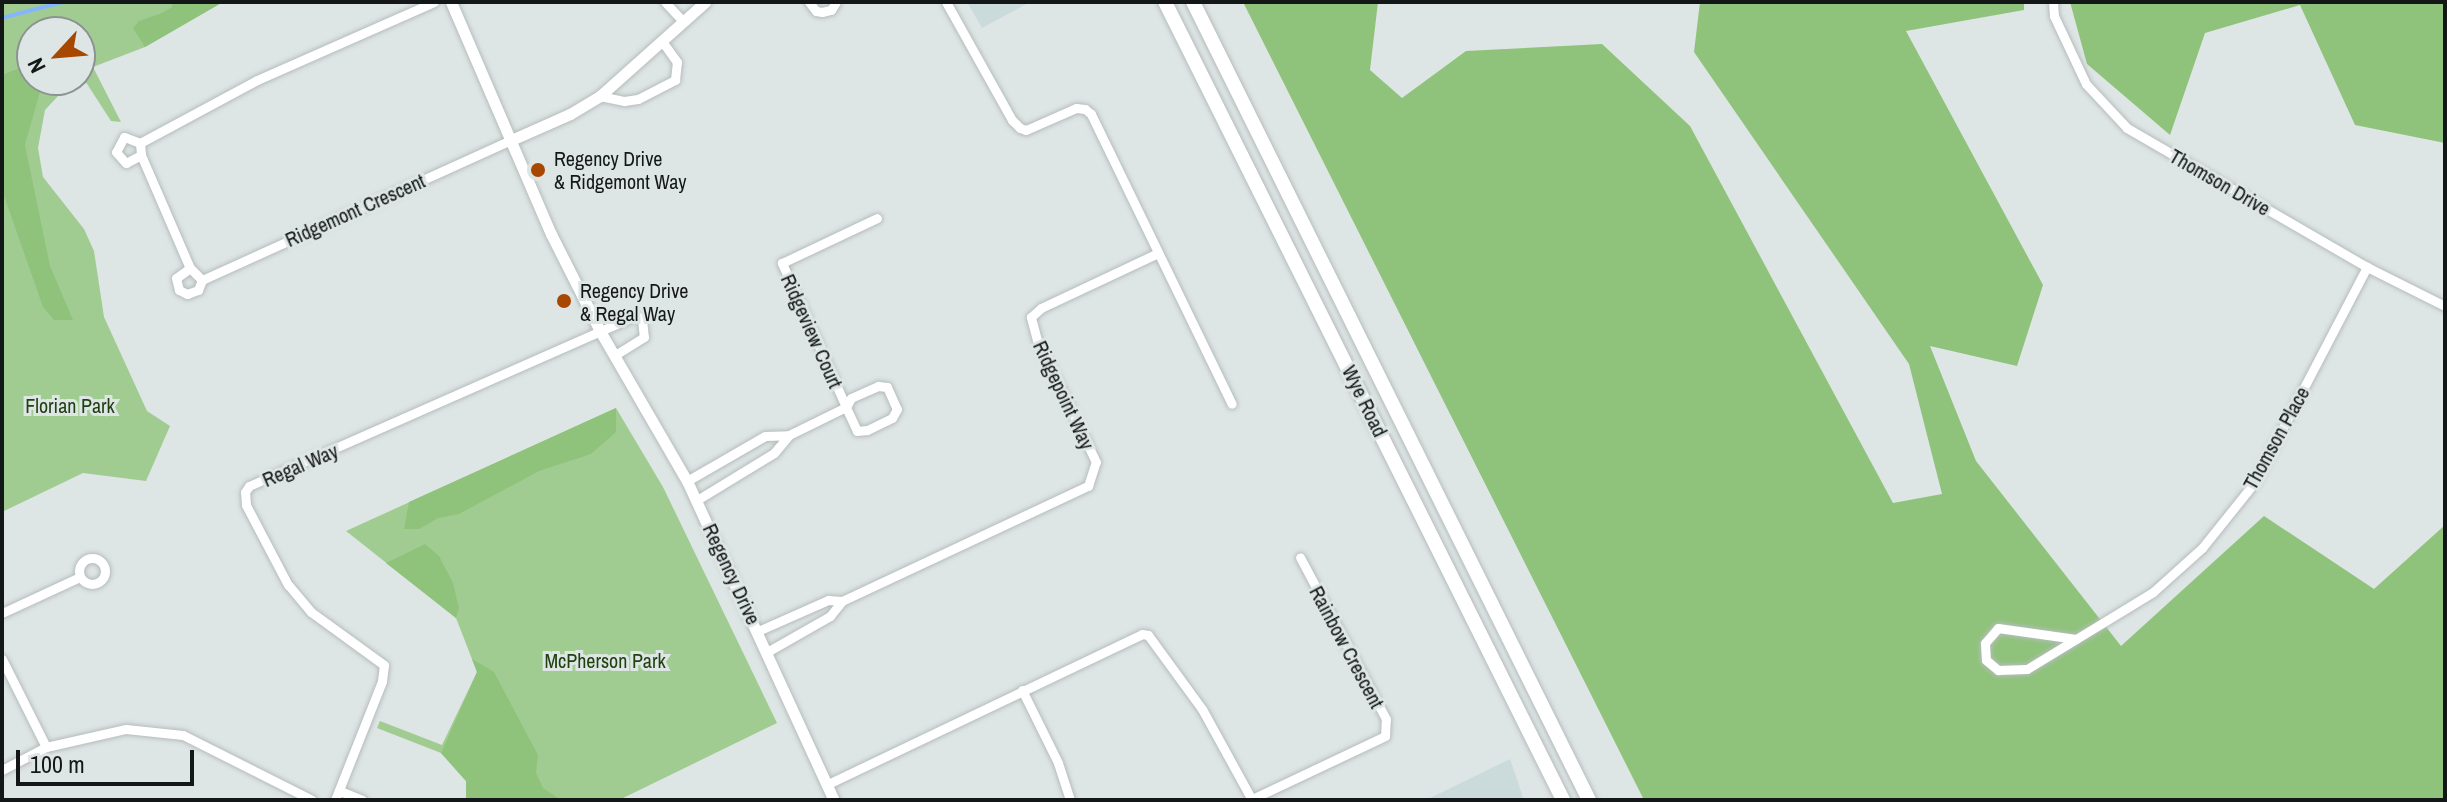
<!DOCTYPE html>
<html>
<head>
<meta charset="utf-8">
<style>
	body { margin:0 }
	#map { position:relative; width:2447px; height:802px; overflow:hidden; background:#dee5e5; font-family:"Archivo Narrow",sans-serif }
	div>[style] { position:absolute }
	.built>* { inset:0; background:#cbdada }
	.green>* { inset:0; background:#a1cc91 }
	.forest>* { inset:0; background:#8fc37b }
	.stream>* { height:4px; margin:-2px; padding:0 2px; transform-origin:2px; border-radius:2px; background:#85b6fc }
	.roads { filter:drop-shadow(0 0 2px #b6bcbc) drop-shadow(0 0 2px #b6bcbc) }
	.minor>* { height:9px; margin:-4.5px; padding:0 4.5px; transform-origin:4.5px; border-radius:4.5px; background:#fff }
	.minor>.ring { margin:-4.5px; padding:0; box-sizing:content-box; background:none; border:9px solid #fff; border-radius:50% }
	.tertiary>* { height:11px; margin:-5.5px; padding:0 5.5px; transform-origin:5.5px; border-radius:5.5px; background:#fff }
	.secondary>* { height:14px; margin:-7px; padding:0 7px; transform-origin:7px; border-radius:7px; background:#fff }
	.dots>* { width:22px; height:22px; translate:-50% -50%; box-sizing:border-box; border:4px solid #dee5e5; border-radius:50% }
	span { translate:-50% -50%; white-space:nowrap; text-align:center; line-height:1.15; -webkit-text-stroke:6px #dee5e5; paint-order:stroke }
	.poi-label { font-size:20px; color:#141717 }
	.left { translate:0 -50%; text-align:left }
	.street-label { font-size:20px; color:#141717 }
	.park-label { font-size:20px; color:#1f410f }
	.frame { position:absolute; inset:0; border:4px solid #141717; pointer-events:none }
	.north { position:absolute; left:16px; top:16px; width:80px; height:80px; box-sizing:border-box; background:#dee5e5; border:2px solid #8d9393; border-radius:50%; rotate:244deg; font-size:22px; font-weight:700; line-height:32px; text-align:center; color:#141717 }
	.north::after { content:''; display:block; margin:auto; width:28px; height:36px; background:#a84700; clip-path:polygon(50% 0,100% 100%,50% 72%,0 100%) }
	.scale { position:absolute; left:16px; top:750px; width:178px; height:36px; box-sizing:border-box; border:4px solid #141717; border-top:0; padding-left:10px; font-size:24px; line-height:28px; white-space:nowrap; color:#141717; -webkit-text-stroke:6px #dee5e5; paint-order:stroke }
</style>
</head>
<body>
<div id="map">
	<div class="built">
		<i style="clip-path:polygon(967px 2px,1030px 2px,982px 28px)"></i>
		<i style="clip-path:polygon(1510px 759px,1524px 800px,1426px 800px)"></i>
	</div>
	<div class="green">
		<i style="clip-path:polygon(2px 2px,223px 2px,145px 47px,93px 67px,121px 122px,111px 121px,80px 73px,80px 32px,32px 32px,32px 80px,73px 80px,45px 110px,38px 148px,43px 177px,84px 229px,94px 251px,104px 317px,147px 411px,170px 426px,146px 481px,83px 473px,2px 512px)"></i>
		<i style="clip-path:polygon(616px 408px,663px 487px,777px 723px,619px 800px,466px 800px,466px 781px,441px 753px,377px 728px,380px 721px,442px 745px,477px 672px,456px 618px,346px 531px)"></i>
	</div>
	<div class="forest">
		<i style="clip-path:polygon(172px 2px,223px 2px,145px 47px,133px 28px,139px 21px,162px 13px,172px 7px)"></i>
		<i style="clip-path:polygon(1243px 2px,1378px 2px,1370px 70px,1402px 98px,1466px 51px,1602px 44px,1690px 126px,1893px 503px,1942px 494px,1909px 364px,1694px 52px,1700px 2px,2024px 2px,2024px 10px,1906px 31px,2043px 285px,2017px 366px,1930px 346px,1976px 461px,2121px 646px,2264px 516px,2374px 589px,2445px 525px,2445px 800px,1644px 800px)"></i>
		<i style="clip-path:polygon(2070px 2px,2445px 2px,2445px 143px,2355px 125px,2300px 5px,2205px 33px,2170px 135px,2087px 64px)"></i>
		<i style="clip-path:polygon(32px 63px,32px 80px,40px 80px,41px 88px,25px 145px,50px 266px,73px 320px,54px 320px,43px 307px,2px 190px,2px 75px)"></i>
		<i style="clip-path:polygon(616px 408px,616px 432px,591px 454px,539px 471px,459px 514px,438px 518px,419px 529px,404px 529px,409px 502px)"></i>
		<i style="clip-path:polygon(425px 544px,439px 556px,453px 583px,459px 608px,456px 618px,386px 563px)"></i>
		<i style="clip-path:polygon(472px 659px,494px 672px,538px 755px,536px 773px,543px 788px,561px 800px,466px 800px,466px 781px,441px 753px,477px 672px)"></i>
	</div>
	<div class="stream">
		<i style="left:2px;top:18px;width:63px;rotate:-14.7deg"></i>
	</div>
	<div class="roads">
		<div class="minor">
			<i style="left:665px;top:2px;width:26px;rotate:47deg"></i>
			<i style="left:809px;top:2px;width:11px;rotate:52deg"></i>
			<i style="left:816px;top:11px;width:6px;rotate:9deg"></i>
			<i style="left:822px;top:12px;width:9px;rotate:-13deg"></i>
			<i style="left:831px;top:10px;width:9px;rotate:-58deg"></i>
			<i style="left:946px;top:2px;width:135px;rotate:60.8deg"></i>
			<i style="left:1012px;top:120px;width:11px;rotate:45deg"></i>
			<i style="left:1020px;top:128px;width:6px;rotate:18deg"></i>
			<i style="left:1026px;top:130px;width:55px;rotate:-23.7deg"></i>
			<i style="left:1076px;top:108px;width:9px;rotate:6deg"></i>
			<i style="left:1085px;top:109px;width:8px;rotate:40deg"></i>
			<i style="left:1091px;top:114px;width:322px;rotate:64.1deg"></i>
			<i style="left:2053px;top:2px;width:14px;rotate:86deg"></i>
			<i style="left:2054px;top:16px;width:75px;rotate:64.8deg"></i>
			<i style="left:2086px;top:84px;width:60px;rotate:47deg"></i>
			<i style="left:2127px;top:128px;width:277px;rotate:30.1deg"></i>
			<i style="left:2367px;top:267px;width:87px;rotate:26.6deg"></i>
			<i style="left:600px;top:96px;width:25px;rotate:12deg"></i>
			<i style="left:624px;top:101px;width:14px;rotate:-8deg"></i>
			<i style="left:638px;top:99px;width:42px;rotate:-27.2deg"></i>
			<i style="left:675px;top:80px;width:18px;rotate:-84deg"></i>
			<i style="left:677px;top:62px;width:26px;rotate:-126deg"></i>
			<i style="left:140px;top:143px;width:133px;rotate:-28.3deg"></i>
			<i style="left:257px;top:80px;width:193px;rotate:-23.8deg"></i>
			<i style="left:140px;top:143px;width:12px;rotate:85deg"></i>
			<i style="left:141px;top:155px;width:123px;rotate:66.6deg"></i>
			<i style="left:190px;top:268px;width:17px;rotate:45deg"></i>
			<i style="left:140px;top:143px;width:17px;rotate:-159deg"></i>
			<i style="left:124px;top:137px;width:17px;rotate:118deg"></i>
			<i style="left:116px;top:152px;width:15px;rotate:48deg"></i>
			<i style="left:126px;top:163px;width:17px;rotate:-28deg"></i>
			<i style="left:190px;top:268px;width:17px;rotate:144deg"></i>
			<i style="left:176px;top:278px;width:12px;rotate:76deg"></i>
			<i style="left:179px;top:290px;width:9px;rotate:27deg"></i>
			<i style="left:187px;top:294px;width:12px;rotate:-20deg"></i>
			<i style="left:198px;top:290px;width:11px;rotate:-68deg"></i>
			<i style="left:202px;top:280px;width:337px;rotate:-24.4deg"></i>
			<i style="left:687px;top:481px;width:90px;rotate:-30deg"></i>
			<i style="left:765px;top:436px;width:24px;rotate:-2deg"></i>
			<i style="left:789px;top:435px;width:64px;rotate:-26.2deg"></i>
			<i style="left:846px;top:407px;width:10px;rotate:-61deg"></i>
			<i style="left:851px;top:398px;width:30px;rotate:-24deg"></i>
			<i style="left:878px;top:386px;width:9px;rotate:6deg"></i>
			<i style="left:887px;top:387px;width:24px;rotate:66deg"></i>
			<i style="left:897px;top:409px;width:10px;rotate:119deg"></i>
			<i style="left:892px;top:418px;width:28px;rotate:154deg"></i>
			<i style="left:867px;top:430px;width:10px;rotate:174deg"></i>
			<i style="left:857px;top:431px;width:26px;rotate:-115deg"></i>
			<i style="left:846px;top:407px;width:158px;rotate:-114deg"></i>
			<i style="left:782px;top:263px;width:105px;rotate:-25.3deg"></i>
			<i style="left:697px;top:500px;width:90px;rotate:-31.4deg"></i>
			<i style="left:774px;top:453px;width:23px;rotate:-50deg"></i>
			<i class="ring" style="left:79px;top:558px;width:17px;height:17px"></i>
			<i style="left:2px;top:613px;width:86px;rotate:-24.8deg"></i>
			<i style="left:758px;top:631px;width:77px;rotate:-23.9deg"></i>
			<i style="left:828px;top:600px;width:14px;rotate:4deg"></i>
			<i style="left:2076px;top:639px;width:79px;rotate:-172deg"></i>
			<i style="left:1998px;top:628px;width:20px;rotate:131deg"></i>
			<i style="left:1985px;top:643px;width:17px;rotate:87deg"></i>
			<i style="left:1986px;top:660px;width:16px;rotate:40deg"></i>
			<i style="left:1998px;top:670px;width:29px;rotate:-2deg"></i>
			<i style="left:2027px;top:669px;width:148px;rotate:-31.4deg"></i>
			<i style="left:2153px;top:592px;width:66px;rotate:-41.9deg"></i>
			<i style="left:2202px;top:548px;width:83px;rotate:-51.3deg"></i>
			<i style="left:2254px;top:483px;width:244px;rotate:-62.4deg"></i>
			<i style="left:767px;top:652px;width:73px;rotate:-29.7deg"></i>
			<i style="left:830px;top:616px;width:19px;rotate:-51deg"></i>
			<i style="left:842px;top:601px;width:272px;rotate:-25.1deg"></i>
			<i style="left:1088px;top:486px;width:25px;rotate:-72deg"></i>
			<i style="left:1096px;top:462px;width:136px;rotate:-115.8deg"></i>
			<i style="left:1037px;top:340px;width:24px;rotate:-105deg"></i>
			<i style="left:1031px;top:317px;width:13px;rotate:-42deg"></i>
			<i style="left:1041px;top:308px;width:129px;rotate:-25.2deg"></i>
			<i style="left:2px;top:659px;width:98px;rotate:63.4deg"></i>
			<i style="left:1022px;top:690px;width:81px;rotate:63.7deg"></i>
			<i style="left:1058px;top:763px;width:39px;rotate:72deg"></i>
			<i style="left:2px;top:770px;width:50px;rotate:-27.6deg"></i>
			<i style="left:46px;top:747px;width:82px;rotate:-12.7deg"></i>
			<i style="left:126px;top:729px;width:57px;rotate:6deg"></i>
			<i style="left:183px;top:735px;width:144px;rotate:26.7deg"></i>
			<i style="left:828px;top:784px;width:348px;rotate:-25.5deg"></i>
			<i style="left:1142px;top:634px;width:6px;rotate:9deg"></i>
			<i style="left:1148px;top:635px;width:92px;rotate:53.9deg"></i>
			<i style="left:1202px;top:709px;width:104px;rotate:61.2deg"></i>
			<i style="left:340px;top:791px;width:24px;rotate:22deg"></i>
			<i style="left:1252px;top:799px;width:147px;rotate:-25.3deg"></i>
			<i style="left:1385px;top:736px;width:17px;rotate:-87deg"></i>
			<i style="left:1386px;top:719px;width:183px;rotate:-118deg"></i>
			<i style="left:335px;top:800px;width:128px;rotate:-68.4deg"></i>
			<i style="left:382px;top:681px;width:16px;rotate:-83deg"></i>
			<i style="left:384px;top:665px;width:90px;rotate:-144deg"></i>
			<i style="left:311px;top:612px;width:35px;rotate:-130deg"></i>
			<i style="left:288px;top:585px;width:90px;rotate:-117.7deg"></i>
			<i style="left:246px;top:505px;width:13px;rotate:-94deg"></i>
			<i style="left:245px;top:492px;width:7px;rotate:-56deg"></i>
			<i style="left:249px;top:486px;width:423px;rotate:-23.8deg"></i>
			<i style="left:636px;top:315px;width:7px;rotate:34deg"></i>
			<i style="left:642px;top:319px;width:18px;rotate:84deg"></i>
			<i style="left:644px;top:337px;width:34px;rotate:148deg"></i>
		</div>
		<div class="tertiary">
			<i style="left:451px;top:2px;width:253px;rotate:66.7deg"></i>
			<i style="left:551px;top:234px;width:109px;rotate:63.2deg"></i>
			<i style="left:600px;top:331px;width:173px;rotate:59.9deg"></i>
			<i style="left:687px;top:481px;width:351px;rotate:65.3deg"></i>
			<i style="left:509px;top:141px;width:67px;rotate:-23.9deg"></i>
			<i style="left:570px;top:114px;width:35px;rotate:-31deg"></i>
			<i style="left:600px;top:96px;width:141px;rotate:-41.8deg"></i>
		</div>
		<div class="secondary">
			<i style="left:1165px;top:2px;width:892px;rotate:63.49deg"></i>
			<i style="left:1193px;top:2px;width:891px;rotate:63.61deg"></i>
		</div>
	</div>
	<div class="dots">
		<i style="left:538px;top:170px;background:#a84700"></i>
		<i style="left:564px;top:301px;background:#a84700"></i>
	</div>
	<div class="poi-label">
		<span class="left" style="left:554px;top:170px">Regency Drive<br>&amp; Ridgemont Way</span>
		<span class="left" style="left:580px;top:302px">Regency Drive<br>&amp; Regal Way</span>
	</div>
	<div class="street-label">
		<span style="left:2220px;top:182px;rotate:30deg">Thomson Drive</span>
		<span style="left:355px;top:210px;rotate:-24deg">Ridgemont Crescent</span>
		<span style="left:812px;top:331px;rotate:66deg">Ridgeview Court</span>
		<span style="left:1064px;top:395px;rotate:65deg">Ridgepoint Way</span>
		<span style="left:1365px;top:401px;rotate:64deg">Wye Road</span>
		<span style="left:2276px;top:438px;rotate:-61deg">Thomson Place</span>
		<span style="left:300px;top:465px;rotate:-23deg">Regal Way</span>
		<span style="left:732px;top:574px;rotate:65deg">Regency Drive</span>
		<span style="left:1347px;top:647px;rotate:62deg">Rainbow Crescent</span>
	</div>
	<div class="park-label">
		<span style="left:70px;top:405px">Florian Park</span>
		<span style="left:605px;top:660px">McPherson Park</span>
	</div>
	<div class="frame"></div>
	<div class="north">N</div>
	<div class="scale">100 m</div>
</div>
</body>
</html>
